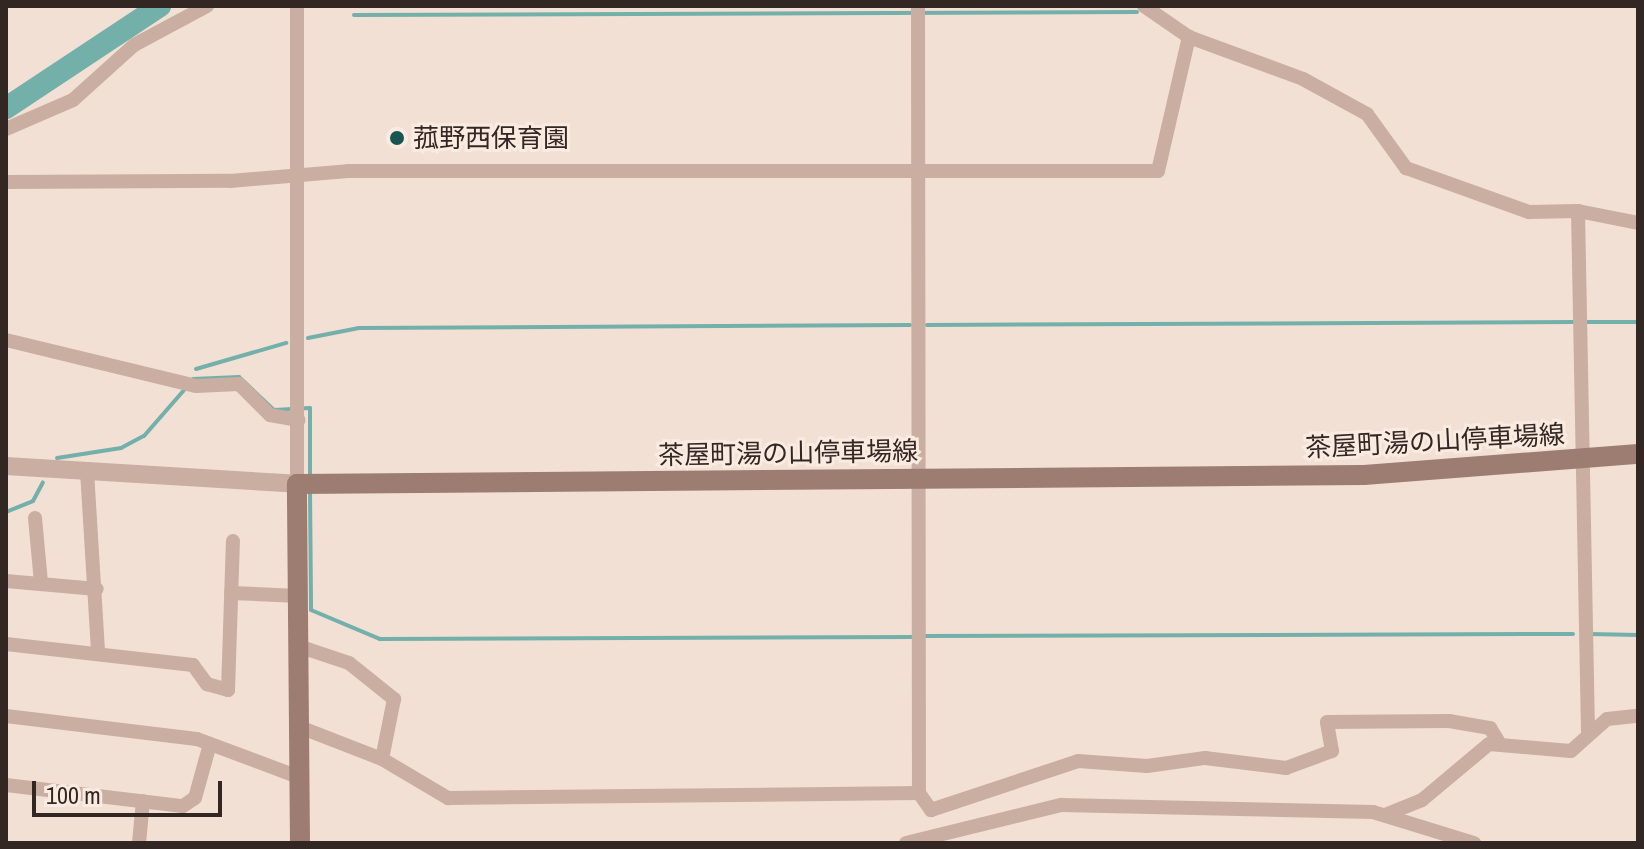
<!DOCTYPE html>
<html>
<head>
<meta charset="utf-8">
<style>
	body { margin:0 }
	#map { position:relative; width:1644px; height:849px; overflow:hidden; background:#f2e0d5; font-family:"Archivo Narrow","Noto Sans JP",sans-serif }
	div>[style] { position:absolute }
	.stream>* { height:4px; margin:-2px; padding:0 2px; transform-origin:2px; border-radius:2px; background:#73b0aa }
	.river>* { height:22px; margin:-11px; padding:0 11px; transform-origin:11px; border-radius:11px; background:#73b0aa }
	.minor>* { height:14px; margin:-7px; padding:0 7px; transform-origin:7px; border-radius:7px; background:#caaea1 }
	.tertiary>* { height:18px; margin:-9px; padding:0 9px; transform-origin:9px; border-radius:9px; background:#caaea1 }
	.secondary>* { height:20px; margin:-10px; padding:0 10px; transform-origin:10px; border-radius:10px; background:#9d7c72 }
	.dots>* { width:22px; height:22px; translate:-50% -50%; box-sizing:border-box; border:4px solid #faebe1; border-radius:50% }
	span { translate:-50% -50%; white-space:nowrap; text-align:center; line-height:1.15; -webkit-text-stroke:6px #faebe1; paint-order:stroke }
	.poi-label { font-size:26px; color:#332724 }
	.left { translate:0 -50%; text-align:left }
	.street-label { font-size:26px; color:#332724 }
	.frame { position:absolute; inset:0; border:8px solid #332724; pointer-events:none }
	.scale { position:absolute; left:32px; top:781px; width:190px; height:36px; box-sizing:border-box; border:4px solid #332724; border-top:0; padding-left:10px; font-size:24px; line-height:28px; white-space:nowrap; color:#332724; -webkit-text-stroke:6px #faebe1; paint-order:stroke }
</style>
</head>
<body>
<div id="map">
	<div class="stream">
		<i style="left:354px;top:15px;width:783px;rotate:-0.22deg"></i>
		<i style="left:1584px;top:322px;width:54px"></i>
		<i style="left:927px;top:325px;width:649px;rotate:-0.26deg"></i>
		<i style="left:308px;top:338px;width:52px;rotate:-11.1deg"></i>
		<i style="left:359px;top:328px;width:551px;rotate:-0.31deg"></i>
		<i style="left:196px;top:369px;width:94px;rotate:-16.1deg"></i>
		<i style="left:193px;top:379px;width:46px;rotate:-2.5deg"></i>
		<i style="left:239px;top:377px;width:48px;rotate:43.3deg"></i>
		<i style="left:274px;top:410px;width:36px;rotate:-3deg"></i>
		<i style="left:310px;top:408px;width:69px;rotate:90deg"></i>
		<i style="left:57px;top:458px;width:65px;rotate:-8.9deg"></i>
		<i style="left:121px;top:448px;width:26px;rotate:-28deg"></i>
		<i style="left:144px;top:436px;width:62px;rotate:-48.9deg"></i>
		<i style="left:310px;top:489px;width:121px;rotate:89.5deg"></i>
		<i style="left:311px;top:610px;width:75px;rotate:22.8deg"></i>
		<i style="left:380px;top:639px;width:534px;rotate:-0.21deg"></i>
		<i style="left:6px;top:512px;width:29px;rotate:-22deg"></i>
		<i style="left:33px;top:501px;width:21px;rotate:-62deg"></i>
		<i style="left:1589px;top:634px;width:49px;rotate:1.2deg"></i>
		<i style="left:923px;top:636px;width:650px;rotate:-0.18deg"></i>
	</div>
	<div class="river">
		<i style="left:6px;top:108px;width:185px;rotate:-33.5deg"></i>
	</div>
	<div class="minor">
		<i style="left:918px;top:6px;width:787px;rotate:89.93deg"></i>
		<i style="left:1144px;top:6px;width:55px;rotate:34.6deg"></i>
		<i style="left:1189px;top:37px;width:121px;rotate:20.2deg"></i>
		<i style="left:1303px;top:79px;width:73px;rotate:28.7deg"></i>
		<i style="left:1367px;top:114px;width:67px;rotate:54.2deg"></i>
		<i style="left:1406px;top:168px;width:131px;rotate:19.7deg"></i>
		<i style="left:1529px;top:212px;width:49px;rotate:-1.2deg"></i>
		<i style="left:1578px;top:211px;width:61px;rotate:11.3deg"></i>
		<i style="left:6px;top:129px;width:73px;rotate:-23.4deg"></i>
		<i style="left:73px;top:100px;width:82px;rotate:-42deg"></i>
		<i style="left:134px;top:45px;width:83px;rotate:-28.1deg"></i>
		<i style="left:6px;top:182px;width:224px;rotate:-0.3deg"></i>
		<i style="left:230px;top:181px;width:118px;rotate:-4.8deg"></i>
		<i style="left:348px;top:171px;width:810px"></i>
		<i style="left:1158px;top:171px;width:138px;rotate:-77deg"></i>
		<i style="left:1578px;top:211px;width:523px;rotate:88.9deg"></i>
		<i style="left:6px;top:340px;width:195px;rotate:13.6deg"></i>
		<i style="left:196px;top:386px;width:43px;rotate:-2.7deg"></i>
		<i style="left:239px;top:384px;width:44px;rotate:45deg"></i>
		<i style="left:270px;top:415px;width:29px;rotate:10deg"></i>
		<i style="left:87px;top:471px;width:181px;rotate:86.5deg"></i>
		<i style="left:297px;top:484px;width:478px;rotate:-90deg"></i>
		<i style="left:35px;top:518px;width:65px;rotate:84.7deg"></i>
		<i style="left:6px;top:581px;width:91px;rotate:5deg"></i>
		<i style="left:231px;top:593px;width:68px;rotate:2.5deg"></i>
		<i style="left:6px;top:644px;width:188px;rotate:6.4deg"></i>
		<i style="left:193px;top:665px;width:24px;rotate:54deg"></i>
		<i style="left:207px;top:684px;width:22px;rotate:16deg"></i>
		<i style="left:228px;top:690px;width:149px;rotate:-88.1deg"></i>
		<i style="left:298px;top:646px;width:54px;rotate:18.4deg"></i>
		<i style="left:349px;top:663px;width:58px;rotate:38.7deg"></i>
		<i style="left:394px;top:699px;width:61px;rotate:101.3deg"></i>
		<i style="left:6px;top:716px;width:192px;rotate:6.9deg"></i>
		<i style="left:197px;top:739px;width:106px;rotate:20.5deg"></i>
		<i style="left:297px;top:726px;width:91px;rotate:21.2deg"></i>
		<i style="left:382px;top:759px;width:77px;rotate:30.6deg"></i>
		<i style="left:448px;top:798px;width:471px;rotate:-0.6deg"></i>
		<i style="left:919px;top:793px;width:21px;rotate:55deg"></i>
		<i style="left:931px;top:810px;width:155px;rotate:-18.4deg"></i>
		<i style="left:1078px;top:761px;width:69px;rotate:4.1deg"></i>
		<i style="left:1147px;top:766px;width:59px;rotate:-7.9deg"></i>
		<i style="left:1205px;top:758px;width:82px;rotate:7deg"></i>
		<i style="left:1286px;top:768px;width:49px;rotate:-20.3deg"></i>
		<i style="left:1332px;top:751px;width:29px;rotate:-100deg"></i>
		<i style="left:1327px;top:722px;width:122px;rotate:-0.5deg"></i>
		<i style="left:1449px;top:721px;width:42px;rotate:9.7deg"></i>
		<i style="left:1490px;top:728px;width:15px;rotate:58deg"></i>
		<i style="left:6px;top:785px;width:178px;rotate:6.8deg"></i>
		<i style="left:183px;top:806px;width:14px;rotate:-34deg"></i>
		<i style="left:195px;top:798px;width:56px;rotate:-74.5deg"></i>
		<i style="left:1385px;top:815px;width:40px;rotate:-22deg"></i>
		<i style="left:1422px;top:800px;width:87px;rotate:-39.9deg"></i>
		<i style="left:1489px;top:744px;width:82px;rotate:4.9deg"></i>
		<i style="left:1571px;top:751px;width:48px;rotate:-41.6deg"></i>
		<i style="left:1607px;top:719px;width:31px;rotate:-6deg"></i>
		<i style="left:139px;top:843px;width:42px;rotate:-84.6deg"></i>
		<i style="left:906px;top:843px;width:160px;rotate:-13.8deg"></i>
		<i style="left:1061px;top:805px;width:312px;rotate:1.3deg"></i>
		<i style="left:1373px;top:812px;width:106px;rotate:17.1deg"></i>
	</div>
	<div class="tertiary">
		<i style="left:6px;top:466px;width:292px;rotate:3.5deg"></i>
	</div>
	<div class="secondary">
		<i style="left:300px;top:843px;width:359px;rotate:-90.5deg"></i>
		<i style="left:297px;top:484px;width:1067px;rotate:-0.48deg"></i>
		<i style="left:1364px;top:475px;width:275px;rotate:-4.4deg"></i>
	</div>
	<div class="dots">
		<i style="left:397px;top:138px;background:#185652"></i>
	</div>
	<div class="poi-label">
		<span class="left" style="left:413px;top:138px">菰野西保育園</span>
	</div>
	<div class="street-label">
		<span style="left:1435px;top:441px;rotate:-3deg">茶屋町湯の山停車場線</span>
		<span style="left:788px;top:453px;rotate:-1deg">茶屋町湯の山停車場線</span>
	</div>
	<div class="frame"></div>
	<div class="scale">100 m</div>
</div>
</body>
</html>
